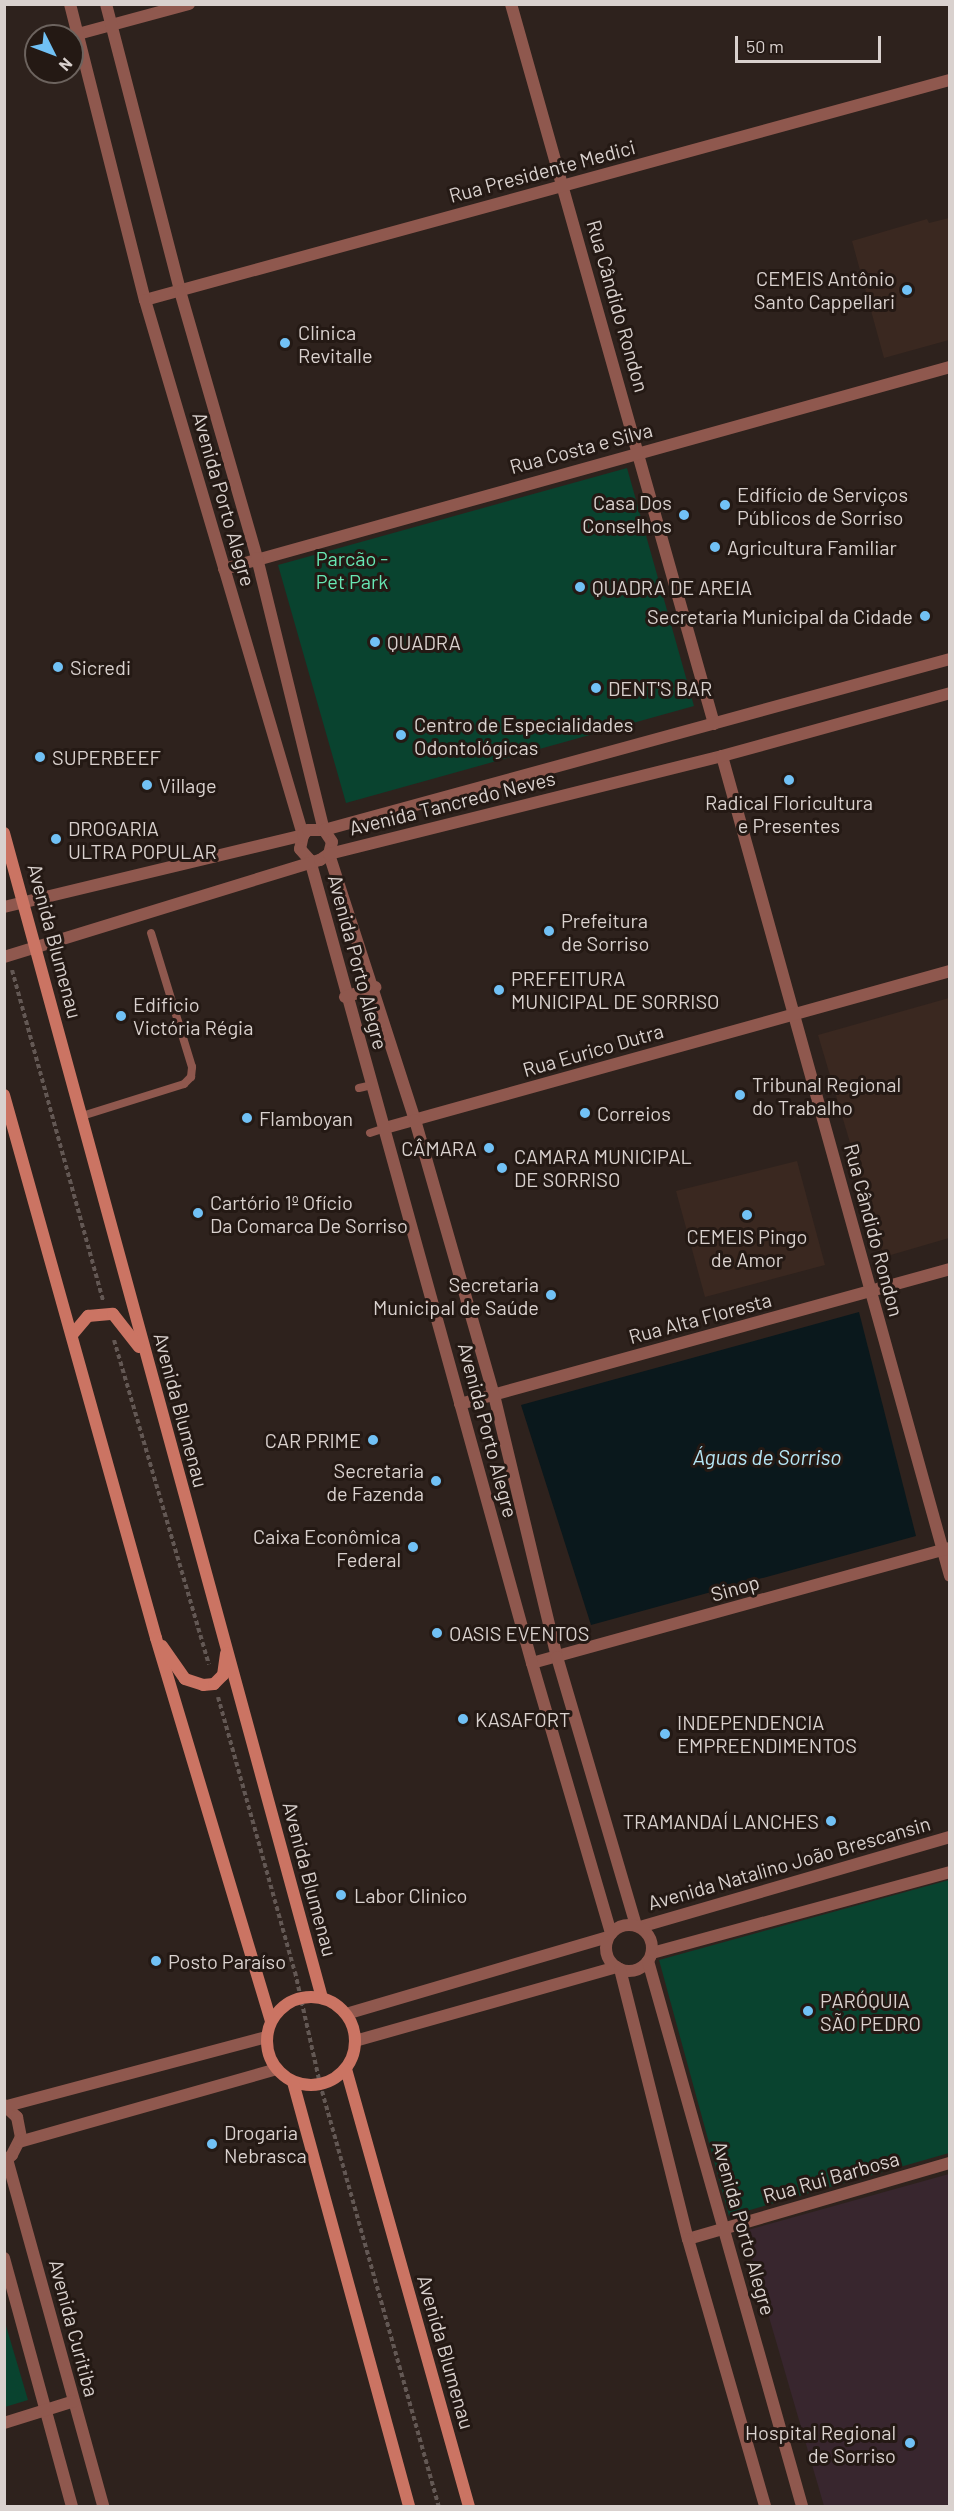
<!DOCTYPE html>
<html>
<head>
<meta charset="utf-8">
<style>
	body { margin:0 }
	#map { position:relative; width:954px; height:2511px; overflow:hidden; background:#2e221d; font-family:Barlow,sans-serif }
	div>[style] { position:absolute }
	.built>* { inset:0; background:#3a2820 }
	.medical>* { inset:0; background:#38262e }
	.green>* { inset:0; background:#09432f }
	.water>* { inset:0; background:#0a181c }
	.path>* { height:4px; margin-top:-2px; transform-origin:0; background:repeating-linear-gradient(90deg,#635854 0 4.5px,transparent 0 7.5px) }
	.service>* { height:8px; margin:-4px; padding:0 4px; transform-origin:4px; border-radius:4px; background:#8f584e }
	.minor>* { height:12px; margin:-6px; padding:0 6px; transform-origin:6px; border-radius:6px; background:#8f584e }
	.tertiary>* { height:12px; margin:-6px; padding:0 6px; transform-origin:6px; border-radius:6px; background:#8f584e }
	.tertiary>.ring { margin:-6px; padding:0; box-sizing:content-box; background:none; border:12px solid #8f584e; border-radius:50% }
	.secondary>* { height:12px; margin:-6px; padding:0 6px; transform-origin:6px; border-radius:6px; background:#cb7463 }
	.secondary>.ring { margin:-6px; padding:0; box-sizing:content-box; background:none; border:12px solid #cb7463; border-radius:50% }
	.dots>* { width:16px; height:16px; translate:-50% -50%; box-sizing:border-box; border:3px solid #241914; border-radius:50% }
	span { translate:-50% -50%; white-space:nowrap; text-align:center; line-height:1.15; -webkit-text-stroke:6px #241914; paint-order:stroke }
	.street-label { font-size:20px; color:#d9d1ce }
	.poi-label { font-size:20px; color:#d9d1ce }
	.right { translate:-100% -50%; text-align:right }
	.left { translate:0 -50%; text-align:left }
	.park-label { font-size:20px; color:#67e8b4 }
	.water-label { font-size:21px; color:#b5e6f6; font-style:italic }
	.frame { position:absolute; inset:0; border:6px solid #d9d1ce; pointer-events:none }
	.north { position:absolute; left:24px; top:24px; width:60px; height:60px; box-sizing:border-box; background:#241914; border:2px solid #6c635e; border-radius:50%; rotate:132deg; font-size:16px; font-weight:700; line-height:24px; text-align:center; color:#d9d1ce }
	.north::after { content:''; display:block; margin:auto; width:21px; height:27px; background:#71c1f5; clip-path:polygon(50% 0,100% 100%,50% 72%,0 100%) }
	.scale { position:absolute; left:735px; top:36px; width:146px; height:27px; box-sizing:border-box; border:3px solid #d9d1ce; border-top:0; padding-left:8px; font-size:18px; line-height:21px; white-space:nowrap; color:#d9d1ce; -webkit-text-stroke:4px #241914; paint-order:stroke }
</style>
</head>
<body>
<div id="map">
	<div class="built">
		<i style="clip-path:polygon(949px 218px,949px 340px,884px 358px,852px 241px,927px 219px,929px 223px)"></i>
		<i style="clip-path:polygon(949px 998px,949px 1238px,884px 1257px,818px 1035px)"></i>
		<i style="clip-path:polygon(797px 1161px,825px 1265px,705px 1297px,676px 1191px)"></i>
	</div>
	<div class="medical">
		<i style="clip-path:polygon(949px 2174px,949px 2506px,824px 2506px,744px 2231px)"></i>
	</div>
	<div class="green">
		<i style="clip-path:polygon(627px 468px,694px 706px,346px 803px,278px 565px)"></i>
		<i style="clip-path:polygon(949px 1880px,949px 2153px,729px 2216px,659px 1960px)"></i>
		<i style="clip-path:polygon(4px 2319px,28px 2400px,5px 2407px,4px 2407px)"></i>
	</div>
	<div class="water">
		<i style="clip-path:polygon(859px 1312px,916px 1536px,591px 1625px,521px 1405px)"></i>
	</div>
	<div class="path">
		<i style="left:12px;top:970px;width:343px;rotate:74.6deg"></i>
		<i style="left:114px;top:1340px;width:338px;rotate:73.7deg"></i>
		<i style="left:218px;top:1697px;width:286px;rotate:74.4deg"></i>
		<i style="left:295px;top:1972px;width:115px;rotate:77.4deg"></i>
		<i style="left:320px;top:2084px;width:438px;rotate:74.3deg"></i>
	</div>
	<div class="service">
		<i style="left:359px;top:1088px;width:13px;rotate:-13deg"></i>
		<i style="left:82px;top:1116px;width:107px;rotate:-17.4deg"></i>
		<i style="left:184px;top:1084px;width:10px;rotate:-45deg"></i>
		<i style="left:191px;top:1077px;width:10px;rotate:-84deg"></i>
		<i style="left:192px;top:1067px;width:140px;rotate:-107deg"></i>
		<i style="left:370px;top:1133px;width:16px;rotate:-18deg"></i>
	</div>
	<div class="minor">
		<i style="left:511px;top:4px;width:748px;rotate:74.25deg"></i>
		<i style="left:78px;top:34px;width:115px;rotate:-15.1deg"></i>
		<i style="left:145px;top:300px;width:835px;rotate:-15.29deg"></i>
		<i style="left:224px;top:569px;width:754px;rotate:-15.55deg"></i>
		<i style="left:722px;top:756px;width:851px;rotate:74.46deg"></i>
		<i style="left:385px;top:1128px;width:586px;rotate:-15.53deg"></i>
		<i style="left:460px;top:1404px;width:508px;rotate:-15.4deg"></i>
		<i style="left:532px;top:1663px;width:434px;rotate:-15.4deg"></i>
		<i style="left:640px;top:1927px;width:323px;rotate:-16.2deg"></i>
		<i style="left:652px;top:1953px;width:309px;rotate:-15.2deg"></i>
		<i style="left:346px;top:2014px;width:273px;rotate:-16.4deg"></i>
		<i style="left:355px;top:2041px;width:272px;rotate:-15.8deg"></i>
		<i style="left:4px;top:2105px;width:18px;rotate:43deg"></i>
		<i style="left:17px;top:2117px;width:20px;rotate:79deg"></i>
		<i style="left:21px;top:2137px;width:20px;rotate:117deg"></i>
		<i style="left:12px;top:2155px;width:11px;rotate:139deg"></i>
		<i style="left:7px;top:2106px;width:269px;rotate:-14.9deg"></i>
		<i style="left:19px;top:2142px;width:268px;rotate:-15.8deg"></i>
		<i style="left:7px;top:2159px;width:360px;rotate:74.5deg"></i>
		<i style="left:688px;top:2239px;width:273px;rotate:-16.2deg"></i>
		<i style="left:4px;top:2258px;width:257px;rotate:74.7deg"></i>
		<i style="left:4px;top:2423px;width:73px;rotate:-17.4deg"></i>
	</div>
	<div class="tertiary">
		<i style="left:70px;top:4px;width:305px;rotate:75.8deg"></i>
		<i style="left:145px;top:300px;width:558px;rotate:73.55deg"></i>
		<i style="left:303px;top:835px;width:14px;rotate:102deg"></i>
		<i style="left:300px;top:849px;width:15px;rotate:48deg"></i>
		<i style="left:310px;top:860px;width:833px;rotate:74.55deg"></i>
		<i style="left:532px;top:1663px;width:282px;rotate:73.7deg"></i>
		<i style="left:106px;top:4px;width:296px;rotate:75.5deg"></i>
		<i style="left:180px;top:291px;width:278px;rotate:73.9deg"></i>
		<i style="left:257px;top:558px;width:280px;rotate:76.2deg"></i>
		<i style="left:324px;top:830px;width:14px;rotate:56deg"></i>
		<i style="left:332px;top:842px;width:12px;rotate:104deg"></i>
		<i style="left:329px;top:854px;width:280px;rotate:72.1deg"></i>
		<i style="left:415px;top:1120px;width:286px;rotate:74deg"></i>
		<i style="left:494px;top:1395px;width:269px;rotate:76.5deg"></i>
		<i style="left:557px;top:1657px;width:279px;rotate:73.6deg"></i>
		<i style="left:4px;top:907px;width:308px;rotate:-13.5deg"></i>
		<i style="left:303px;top:835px;width:7px;rotate:-45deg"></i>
		<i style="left:308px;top:830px;width:16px"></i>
		<i style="left:324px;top:830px;width:649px;rotate:-15.28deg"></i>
		<i style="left:4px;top:957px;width:331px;rotate:-17.1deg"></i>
		<i style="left:320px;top:860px;width:11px;rotate:-34deg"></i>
		<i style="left:329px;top:854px;width:405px;rotate:-14deg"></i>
		<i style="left:722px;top:756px;width:237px;rotate:-15.4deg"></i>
		<i style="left:345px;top:997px;width:32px;rotate:-18deg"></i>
		<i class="ring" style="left:606px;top:1925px;width:34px;height:34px"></i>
		<i style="left:648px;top:1961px;width:566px;rotate:74.22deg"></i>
		<i style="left:620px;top:1969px;width:278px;rotate:75.9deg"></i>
		<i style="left:688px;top:2239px;width:278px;rotate:73.9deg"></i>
	</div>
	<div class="secondary">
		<i style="left:4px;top:833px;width:1208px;rotate:74.73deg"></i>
		<i style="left:4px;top:1095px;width:564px;rotate:74.36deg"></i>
		<i style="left:156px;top:1638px;width:400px;rotate:73.3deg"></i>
		<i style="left:72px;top:1335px;width:25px;rotate:-50deg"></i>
		<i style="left:88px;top:1316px;width:25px;rotate:-5deg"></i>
		<i style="left:113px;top:1314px;width:42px;rotate:51.8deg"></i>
		<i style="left:162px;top:1646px;width:40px;rotate:55.1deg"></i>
		<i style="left:185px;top:1679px;width:19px;rotate:18deg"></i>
		<i style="left:203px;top:1685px;width:11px;rotate:-5deg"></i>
		<i style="left:214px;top:1684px;width:13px;rotate:-45deg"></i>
		<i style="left:223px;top:1675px;width:22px;rotate:-82deg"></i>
		<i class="ring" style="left:267px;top:1997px;width:76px;height:76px"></i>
		<i style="left:346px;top:2069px;width:454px;rotate:74.3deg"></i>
		<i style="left:293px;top:2082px;width:440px;rotate:74.7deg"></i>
	</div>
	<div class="dots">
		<i style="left:907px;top:290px;background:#71c1f5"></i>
		<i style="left:285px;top:343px;background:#71c1f5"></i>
		<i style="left:725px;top:505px;background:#71c1f5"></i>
		<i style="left:684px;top:515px;background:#71c1f5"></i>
		<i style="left:715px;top:547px;background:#71c1f5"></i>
		<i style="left:580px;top:587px;background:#71c1f5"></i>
		<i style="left:925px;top:616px;background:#71c1f5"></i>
		<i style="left:375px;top:642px;background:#71c1f5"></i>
		<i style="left:58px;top:667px;background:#71c1f5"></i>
		<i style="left:596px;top:688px;background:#71c1f5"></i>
		<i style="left:401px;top:735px;background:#71c1f5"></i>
		<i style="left:40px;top:757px;background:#71c1f5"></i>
		<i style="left:789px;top:780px;background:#71c1f5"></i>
		<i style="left:147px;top:785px;background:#71c1f5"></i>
		<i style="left:56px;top:839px;background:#71c1f5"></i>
		<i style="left:549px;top:931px;background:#71c1f5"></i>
		<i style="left:499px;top:990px;background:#71c1f5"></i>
		<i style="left:121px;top:1016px;background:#71c1f5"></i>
		<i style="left:740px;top:1095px;background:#71c1f5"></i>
		<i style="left:585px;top:1113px;background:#71c1f5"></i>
		<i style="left:247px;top:1118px;background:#71c1f5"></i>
		<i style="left:489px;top:1148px;background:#71c1f5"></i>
		<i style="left:502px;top:1168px;background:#71c1f5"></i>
		<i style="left:198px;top:1213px;background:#71c1f5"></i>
		<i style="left:747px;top:1215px;background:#71c1f5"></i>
		<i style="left:551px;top:1295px;background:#71c1f5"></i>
		<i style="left:373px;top:1440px;background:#71c1f5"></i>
		<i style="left:436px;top:1481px;background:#71c1f5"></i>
		<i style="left:413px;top:1547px;background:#71c1f5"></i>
		<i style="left:437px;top:1633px;background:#71c1f5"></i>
		<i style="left:463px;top:1719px;background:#71c1f5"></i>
		<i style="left:665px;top:1734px;background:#71c1f5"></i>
		<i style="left:831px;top:1821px;background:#71c1f5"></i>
		<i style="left:341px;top:1895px;background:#71c1f5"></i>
		<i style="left:156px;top:1961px;background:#71c1f5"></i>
		<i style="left:808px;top:2011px;background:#71c1f5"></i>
		<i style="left:212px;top:2144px;background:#71c1f5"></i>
		<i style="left:910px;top:2443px;background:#71c1f5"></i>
	</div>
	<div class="street-label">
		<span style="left:542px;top:171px;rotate:-15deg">Rua Presidente Medici</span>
		<span style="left:618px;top:306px;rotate:74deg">Rua Cândido Rondon</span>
		<span style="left:581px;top:448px;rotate:-15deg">Rua Costa e Silva</span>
		<span style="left:224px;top:499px;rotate:74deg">Avenida Porto Alegre</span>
		<span style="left:452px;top:803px;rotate:-14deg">Avenida Tancredo Neves</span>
		<span style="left:55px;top:941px;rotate:75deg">Avenida Blumenau</span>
		<span style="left:358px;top:962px;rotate:75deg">Avenida Porto Alegre</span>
		<span style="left:593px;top:1050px;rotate:-16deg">Rua Eurico Dutra</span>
		<span style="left:874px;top:1230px;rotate:75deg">Rua Cândido Rondon</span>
		<span style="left:700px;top:1318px;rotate:-15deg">Rua Alta Floresta</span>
		<span style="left:181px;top:1410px;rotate:75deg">Avenida Blumenau</span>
		<span style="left:488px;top:1430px;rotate:75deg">Avenida Porto Alegre</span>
		<span style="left:735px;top:1588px;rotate:-16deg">Sinop</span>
		<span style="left:789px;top:1863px;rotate:-16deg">Avenida Natalino João Brescansin</span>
		<span style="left:310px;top:1879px;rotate:75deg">Avenida Blumenau</span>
		<span style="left:831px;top:2177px;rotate:-16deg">Rua Rui Barbosa</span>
		<span style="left:744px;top:2228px;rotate:74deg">Avenida Porto Alegre</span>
		<span style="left:74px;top:2328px;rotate:75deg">Avenida Curitiba</span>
		<span style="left:446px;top:2352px;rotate:74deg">Avenida Blumenau</span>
	</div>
	<div class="poi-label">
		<span class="right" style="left:895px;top:290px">CEMEIS Antônio<br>Santo Cappellari</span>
		<span class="left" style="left:298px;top:344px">Clinica<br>Revitalle</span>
		<span class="left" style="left:737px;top:506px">Edifício de Serviços<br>Públicos de Sorriso</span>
		<span class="right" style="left:672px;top:514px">Casa Dos<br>Conselhos</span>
		<span class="left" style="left:727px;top:547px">Agricultura Familiar</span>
		<span class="left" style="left:592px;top:587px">QUADRA DE AREIA</span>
		<span class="right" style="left:913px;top:616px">Secretaria Municipal da Cidade</span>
		<span class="left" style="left:387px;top:642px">QUADRA</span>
		<span class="left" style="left:70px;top:667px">Sicredi</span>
		<span class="left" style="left:608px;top:688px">DENT'S BAR</span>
		<span class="left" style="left:414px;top:736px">Centro de Especialidades<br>Odontológicas</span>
		<span class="left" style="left:52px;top:757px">SUPERBEEF</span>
		<span class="left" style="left:159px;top:785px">Village</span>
		<span style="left:789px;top:814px">Radical Floricultura<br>e Presentes</span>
		<span class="left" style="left:68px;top:840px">DROGARIA<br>ULTRA POPULAR</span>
		<span class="left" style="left:561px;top:932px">Prefeitura<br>de Sorriso</span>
		<span class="left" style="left:511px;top:990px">PREFEITURA<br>MUNICIPAL DE SORRISO</span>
		<span class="left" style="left:133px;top:1016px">Edificio<br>Victória Régia</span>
		<span class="left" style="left:752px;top:1096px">Tribunal Regional<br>do Trabalho</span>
		<span class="left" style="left:597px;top:1113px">Correios</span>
		<span class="left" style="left:259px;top:1118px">Flamboyan</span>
		<span class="right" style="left:477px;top:1148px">CÂMARA</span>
		<span class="left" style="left:514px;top:1168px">CAMARA MUNICIPAL<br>DE SORRISO</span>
		<span class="left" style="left:210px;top:1214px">Cartório 1º Ofício<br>Da Comarca De Sorriso</span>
		<span style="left:747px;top:1248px">CEMEIS Pingo<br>de Amor</span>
		<span class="right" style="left:539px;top:1296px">Secretaria<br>Municipal de Saúde</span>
		<span class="right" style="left:361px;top:1440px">CAR PRIME</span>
		<span class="right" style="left:424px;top:1482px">Secretaria<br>de Fazenda</span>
		<span class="right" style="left:401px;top:1548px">Caixa Econômica<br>Federal</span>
		<span class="left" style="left:449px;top:1633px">OASIS EVENTOS</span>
		<span class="left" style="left:475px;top:1719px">KASAFORT</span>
		<span class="left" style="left:677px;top:1734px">INDEPENDENCIA<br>EMPREENDIMENTOS</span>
		<span class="right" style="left:819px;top:1821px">TRAMANDAÍ LANCHES</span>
		<span class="left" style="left:354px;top:1895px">Labor Clinico</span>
		<span class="left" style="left:168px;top:1961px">Posto Paraíso</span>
		<span class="left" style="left:820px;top:2012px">PARÓQUIA<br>SÃO PEDRO</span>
		<span class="left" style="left:224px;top:2144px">Drogaria<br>Nebrasca</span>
		<span class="right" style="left:896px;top:2444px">Hospital Regional<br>de Sorriso</span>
	</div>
	<div class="park-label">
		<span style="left:352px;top:570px">Parcão -<br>Pet Park</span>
	</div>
	<div class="water-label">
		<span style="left:767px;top:1457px">Águas de Sorriso</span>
	</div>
	<div class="frame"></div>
	<div class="north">N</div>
	<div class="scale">50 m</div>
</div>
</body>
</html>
